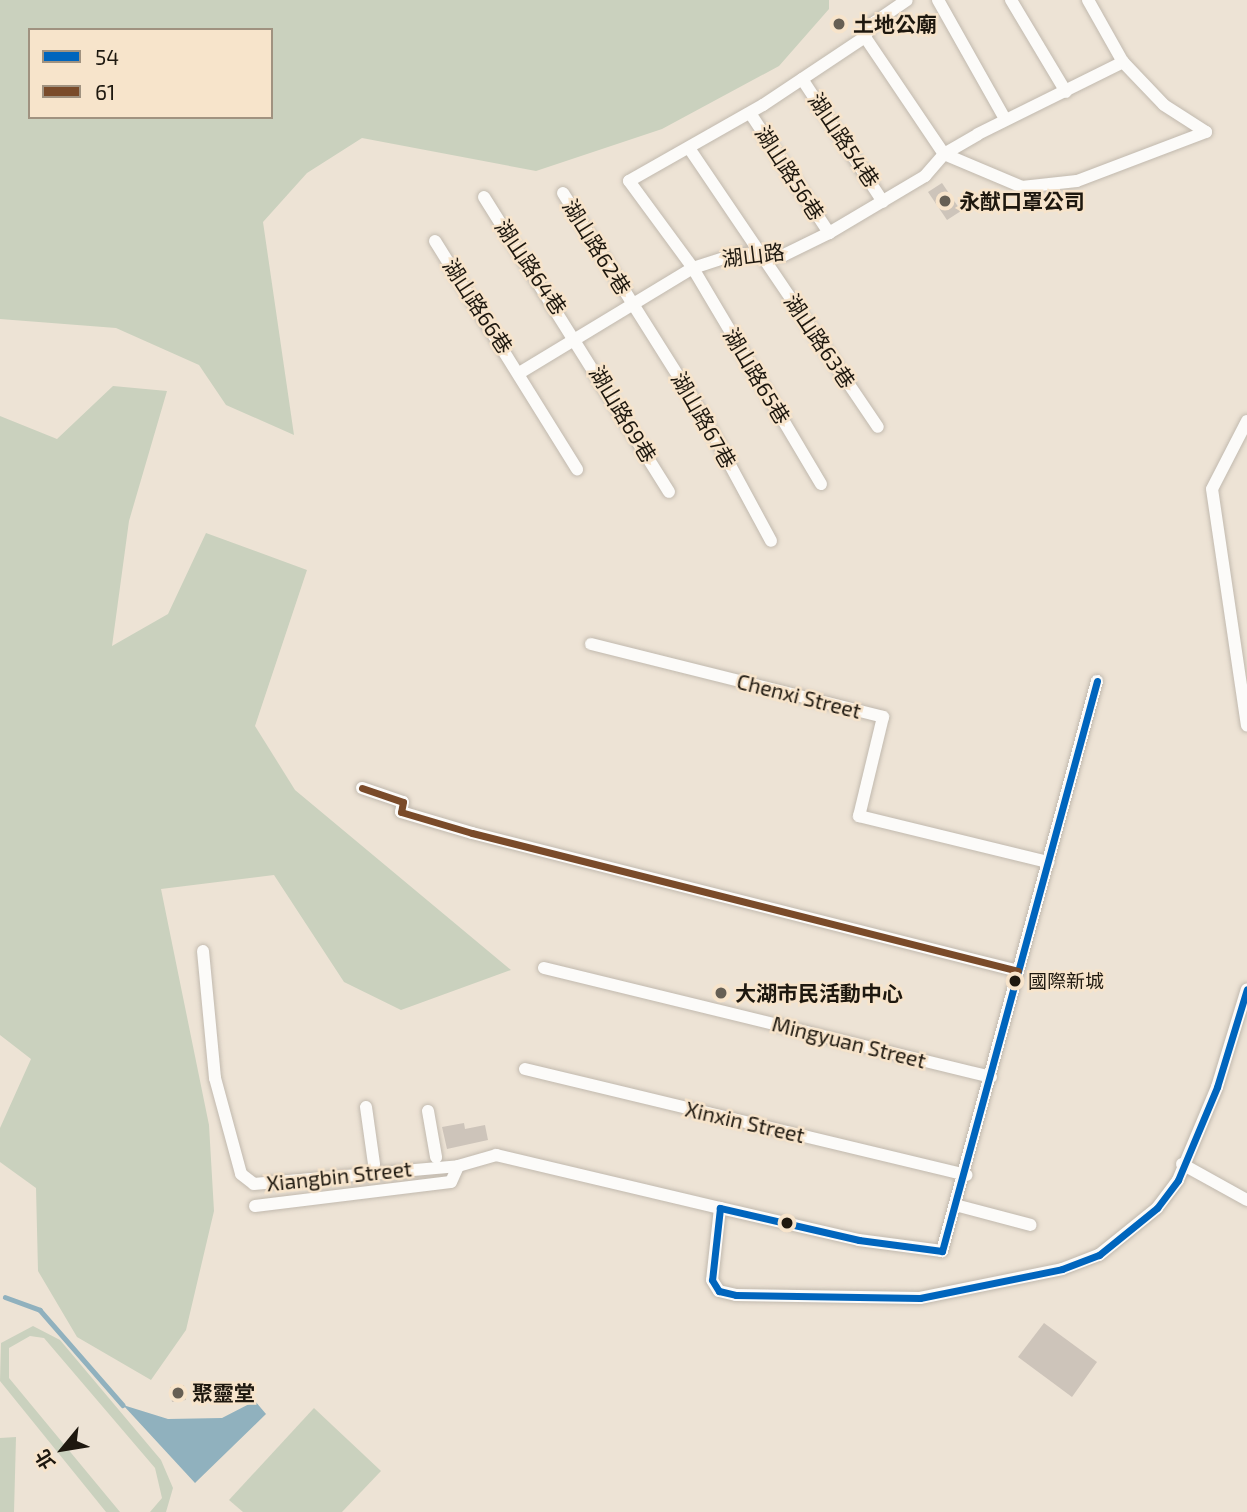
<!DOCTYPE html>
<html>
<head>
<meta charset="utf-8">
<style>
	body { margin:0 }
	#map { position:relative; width:1247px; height:1512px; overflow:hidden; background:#ede3d5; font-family:"Exo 2","Noto Sans TC",sans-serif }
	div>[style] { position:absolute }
	.green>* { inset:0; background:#cad1be }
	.water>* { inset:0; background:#90b1be }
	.stream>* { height:4.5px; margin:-2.25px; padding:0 2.25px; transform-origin:2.25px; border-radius:2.25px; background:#90b1be }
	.building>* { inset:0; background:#cdc4ba }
	.roads { filter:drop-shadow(0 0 2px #c1b9ae) drop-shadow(0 0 2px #c1b9ae) }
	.minor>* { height:12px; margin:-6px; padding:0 6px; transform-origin:6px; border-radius:6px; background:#fcfbf9 }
	.bus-1>* { height:7px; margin:-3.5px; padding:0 3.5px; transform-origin:3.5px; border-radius:3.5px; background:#0065bd }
	.bus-2>* { height:7px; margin:-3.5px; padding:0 3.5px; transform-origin:3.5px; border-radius:3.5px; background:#7a4b2a }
	.dots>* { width:19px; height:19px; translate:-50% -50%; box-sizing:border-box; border:4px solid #f7e4cb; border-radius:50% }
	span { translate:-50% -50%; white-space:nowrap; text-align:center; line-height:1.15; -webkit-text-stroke:5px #f7e4cb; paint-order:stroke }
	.bus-label { font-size:19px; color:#1e180f }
	.left { translate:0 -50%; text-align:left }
	.poi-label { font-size:21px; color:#1e180f; font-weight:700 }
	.street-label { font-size:21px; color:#1e180f }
	.legend { position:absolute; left:28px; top:28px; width:245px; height:91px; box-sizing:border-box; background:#f7e4cb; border:2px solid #a09280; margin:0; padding:9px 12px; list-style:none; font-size:21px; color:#1e180f }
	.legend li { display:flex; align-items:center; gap:14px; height:35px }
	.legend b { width:35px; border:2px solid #a09280 }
	.north { position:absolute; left:28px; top:1414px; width:70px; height:70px; -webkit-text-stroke:5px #f7e4cb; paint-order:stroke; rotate:240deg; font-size:19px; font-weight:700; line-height:28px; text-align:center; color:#1e180f }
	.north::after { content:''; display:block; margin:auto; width:24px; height:32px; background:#1e180f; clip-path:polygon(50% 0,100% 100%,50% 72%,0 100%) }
</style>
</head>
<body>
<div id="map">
	<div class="green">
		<i style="clip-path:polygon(evenodd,0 0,829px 0,829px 9px,779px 66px,662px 129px,536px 171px,362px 138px,307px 173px,263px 222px,294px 435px,226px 405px,199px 365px,116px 328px,0 319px,0 0,30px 30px,271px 30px,271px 117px,30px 117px,30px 30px)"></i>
		<i style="clip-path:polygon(113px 386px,167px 391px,129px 521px,112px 646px,168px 614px,206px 533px,307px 570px,255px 726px,295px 790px,511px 970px,401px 1010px,344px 982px,274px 875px,161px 889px,209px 1125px,214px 1211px,186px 1330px,151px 1380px,77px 1337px,38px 1271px,36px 1188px,0 1162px,0 1128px,31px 1059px,0 1035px,0 416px,57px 439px)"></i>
		<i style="clip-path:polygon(33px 1326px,60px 1340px,161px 1460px,173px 1488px,166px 1512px,150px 1512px,162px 1498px,155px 1468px,44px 1338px,30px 1336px,9px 1348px,9px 1378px,120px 1512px,106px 1512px,0 1381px,1px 1343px)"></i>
		<i style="clip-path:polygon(314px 1408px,381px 1471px,342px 1512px,243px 1512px,229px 1500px)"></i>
		<i style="clip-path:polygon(16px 1437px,14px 1512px,0 1512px,0 1438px)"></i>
	</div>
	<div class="water">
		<i style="clip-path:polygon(255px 1401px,266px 1414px,195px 1483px,123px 1405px,168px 1419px,222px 1418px)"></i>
	</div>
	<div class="stream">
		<i style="left:5px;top:1297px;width:37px;rotate:20deg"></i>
		<i style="left:40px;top:1310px;width:126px;rotate:48.9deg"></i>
	</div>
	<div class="building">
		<i style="clip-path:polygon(942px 183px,961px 211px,947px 220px,928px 192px)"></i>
		<i style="clip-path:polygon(464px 1123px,465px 1129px,485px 1125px,488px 1140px,447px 1149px,442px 1127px)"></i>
		<i style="clip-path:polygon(1044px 1323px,1097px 1362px,1072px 1397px,1018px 1357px)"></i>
		<i style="clip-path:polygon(184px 1385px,186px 1400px,172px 1402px,170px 1387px)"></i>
	</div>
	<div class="roads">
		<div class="minor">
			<i style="left:938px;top:0;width:137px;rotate:60.6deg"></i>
			<i style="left:1011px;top:0;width:107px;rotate:59.1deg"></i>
			<i style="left:1088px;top:0;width:71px;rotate:60.6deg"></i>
			<i style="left:1123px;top:62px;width:59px;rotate:46.4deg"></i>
			<i style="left:1164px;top:105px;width:50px;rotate:32.7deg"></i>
			<i style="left:865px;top:37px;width:141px;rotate:56deg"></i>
			<i style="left:944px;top:154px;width:85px;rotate:22.9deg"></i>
			<i style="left:1022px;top:187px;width:55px;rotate:-6.2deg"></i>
			<i style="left:1077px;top:181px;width:138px;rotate:-20.8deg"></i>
			<i style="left:802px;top:79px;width:147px;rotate:56.6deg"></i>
			<i style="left:750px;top:113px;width:144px;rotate:56.6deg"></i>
			<i style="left:691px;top:151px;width:333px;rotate:55.9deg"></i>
			<i style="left:563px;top:193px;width:262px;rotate:57.8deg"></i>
			<i style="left:703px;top:415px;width:143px;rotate:61.6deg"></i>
			<i style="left:484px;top:197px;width:348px;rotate:57.9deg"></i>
			<i style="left:435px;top:241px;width:269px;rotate:58.1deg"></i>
			<i style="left:521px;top:372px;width:201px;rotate:-31.2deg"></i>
			<i style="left:693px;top:268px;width:45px;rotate:-18deg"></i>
			<i style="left:736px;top:254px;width:48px;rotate:1.2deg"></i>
			<i style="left:784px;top:255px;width:50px;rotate:-26.1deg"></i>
			<i style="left:829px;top:233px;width:112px;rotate:-30.7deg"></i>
			<i style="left:925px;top:176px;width:29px;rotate:-49deg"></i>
			<i style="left:944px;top:154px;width:39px;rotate:-30deg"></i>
			<i style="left:978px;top:134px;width:162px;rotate:-26.4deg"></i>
			<i style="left:1247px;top:421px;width:76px;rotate:117.2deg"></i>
			<i style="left:1212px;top:489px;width:239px;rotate:81.6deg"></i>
			<i style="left:821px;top:484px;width:251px;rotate:-120.7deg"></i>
			<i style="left:693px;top:268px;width:108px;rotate:-126.3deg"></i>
			<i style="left:629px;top:181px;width:154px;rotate:-29.6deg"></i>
			<i style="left:763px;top:105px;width:123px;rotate:-33.7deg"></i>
			<i style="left:865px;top:37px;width:15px;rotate:-62deg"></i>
			<i style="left:872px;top:24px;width:42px;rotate:-34.4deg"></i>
			<i style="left:591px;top:644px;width:301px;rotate:14deg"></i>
			<i style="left:883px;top:717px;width:102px;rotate:103.6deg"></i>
			<i style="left:859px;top:816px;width:195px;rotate:13.7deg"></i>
			<i style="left:1097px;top:681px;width:591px;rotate:105.21deg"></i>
			<i style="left:942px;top:1251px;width:84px;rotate:-172.5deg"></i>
			<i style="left:859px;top:1240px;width:143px;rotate:-167deg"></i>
			<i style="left:720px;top:1208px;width:72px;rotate:96.3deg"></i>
			<i style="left:712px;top:1280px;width:13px;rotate:58deg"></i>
			<i style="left:719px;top:1291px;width:17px;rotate:13deg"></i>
			<i style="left:736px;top:1295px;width:184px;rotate:0.9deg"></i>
			<i style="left:920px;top:1298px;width:145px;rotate:-11.5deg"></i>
			<i style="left:1062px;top:1269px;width:40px;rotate:-21deg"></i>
			<i style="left:1099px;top:1255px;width:75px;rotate:-39deg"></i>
			<i style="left:1157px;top:1208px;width:35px;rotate:-53deg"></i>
			<i style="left:1178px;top:1180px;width:101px;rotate:-67.2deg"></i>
			<i style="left:1217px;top:1087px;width:102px;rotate:-73deg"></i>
			<i style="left:362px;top:788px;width:43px;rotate:18.9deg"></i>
			<i style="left:403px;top:802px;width:10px;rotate:101deg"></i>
			<i style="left:401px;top:812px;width:74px;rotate:16.5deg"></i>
			<i style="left:472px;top:833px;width:563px;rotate:14.18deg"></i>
			<i style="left:203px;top:951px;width:128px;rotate:84.6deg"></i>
			<i style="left:215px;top:1078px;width:99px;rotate:74.8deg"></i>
			<i style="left:241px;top:1174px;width:16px;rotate:38deg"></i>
			<i style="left:254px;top:1184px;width:205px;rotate:-5deg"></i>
			<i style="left:544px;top:968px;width:460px;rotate:13.7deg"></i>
			<i style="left:525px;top:1069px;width:454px;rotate:13.5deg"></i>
			<i style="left:366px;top:1107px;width:58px;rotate:82deg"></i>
			<i style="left:428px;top:1111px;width:47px;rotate:80.1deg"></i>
			<i style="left:1182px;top:1164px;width:74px;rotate:29deg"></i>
			<i style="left:255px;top:1206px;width:197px;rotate:-7deg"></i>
			<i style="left:451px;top:1182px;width:17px;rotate:-66deg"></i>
			<i style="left:458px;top:1166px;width:40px;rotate:-16deg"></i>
			<i style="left:496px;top:1155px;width:230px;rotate:13.3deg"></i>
			<i style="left:959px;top:1206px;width:74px;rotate:14.8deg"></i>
		</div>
	</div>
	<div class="bus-1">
		<i style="left:1097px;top:681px;width:591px;rotate:105.21deg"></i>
		<i style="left:942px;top:1251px;width:84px;rotate:-172.5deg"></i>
		<i style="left:859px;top:1240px;width:143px;rotate:-167deg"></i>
		<i style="left:720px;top:1208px;width:72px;rotate:96.3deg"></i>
		<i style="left:712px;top:1280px;width:13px;rotate:58deg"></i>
		<i style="left:719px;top:1291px;width:17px;rotate:13deg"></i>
		<i style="left:736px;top:1295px;width:184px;rotate:0.9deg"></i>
		<i style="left:920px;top:1298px;width:145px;rotate:-11.5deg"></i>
		<i style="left:1062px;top:1269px;width:40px;rotate:-21deg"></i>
		<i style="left:1099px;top:1255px;width:75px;rotate:-39deg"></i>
		<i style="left:1157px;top:1208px;width:35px;rotate:-53deg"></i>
		<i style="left:1178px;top:1180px;width:101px;rotate:-67.2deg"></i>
		<i style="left:1217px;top:1087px;width:102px;rotate:-73deg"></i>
	</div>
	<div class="bus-2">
		<i style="left:362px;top:788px;width:43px;rotate:18.9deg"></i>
		<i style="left:403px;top:802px;width:10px;rotate:101deg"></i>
		<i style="left:401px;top:812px;width:74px;rotate:16.5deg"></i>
		<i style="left:472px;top:833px;width:563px;rotate:14.18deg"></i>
	</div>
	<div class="dots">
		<i style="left:839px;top:24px;background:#665f54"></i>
		<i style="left:945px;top:201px;background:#665f54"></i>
		<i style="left:1015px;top:981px;background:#1e180f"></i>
		<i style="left:721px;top:993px;background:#665f54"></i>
		<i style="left:787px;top:1223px;background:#1e180f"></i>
		<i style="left:178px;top:1393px;background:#665f54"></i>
	</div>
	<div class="bus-label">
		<span class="left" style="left:1028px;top:981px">國際新城</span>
	</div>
	<div class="poi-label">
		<span class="left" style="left:853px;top:24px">土地公廟</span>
		<span class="left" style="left:959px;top:201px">永猷口罩公司</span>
		<span class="left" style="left:735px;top:993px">大湖市民活動中心</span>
		<span class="left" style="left:192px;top:1393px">聚靈堂</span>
	</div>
	<div class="street-label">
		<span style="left:844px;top:140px;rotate:56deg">湖山路54巷</span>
		<span style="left:790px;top:173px;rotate:57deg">湖山路56巷</span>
		<span style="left:597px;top:247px;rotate:58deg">湖山路62巷</span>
		<span style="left:753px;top:255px;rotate:-7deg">湖山路</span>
		<span style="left:531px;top:267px;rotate:56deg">湖山路64巷</span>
		<span style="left:478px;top:306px;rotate:57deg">湖山路66巷</span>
		<span style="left:820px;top:341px;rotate:56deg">湖山路63巷</span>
		<span style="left:757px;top:376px;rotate:59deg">湖山路65巷</span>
		<span style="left:623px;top:414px;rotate:59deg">湖山路69巷</span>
		<span style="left:704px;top:420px;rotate:60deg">湖山路67巷</span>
		<span style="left:799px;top:696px;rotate:14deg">Chenxi Street</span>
		<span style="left:849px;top:1042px;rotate:14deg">Mingyuan Street</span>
		<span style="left:745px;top:1122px;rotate:13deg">Xinxin Street</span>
		<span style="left:339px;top:1176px;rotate:-6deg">Xiangbin Street</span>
	</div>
	<ul class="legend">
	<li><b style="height:9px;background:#0065bd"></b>54</li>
	<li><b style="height:9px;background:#7a4b2a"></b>61</li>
	</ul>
	<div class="north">北</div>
</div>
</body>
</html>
